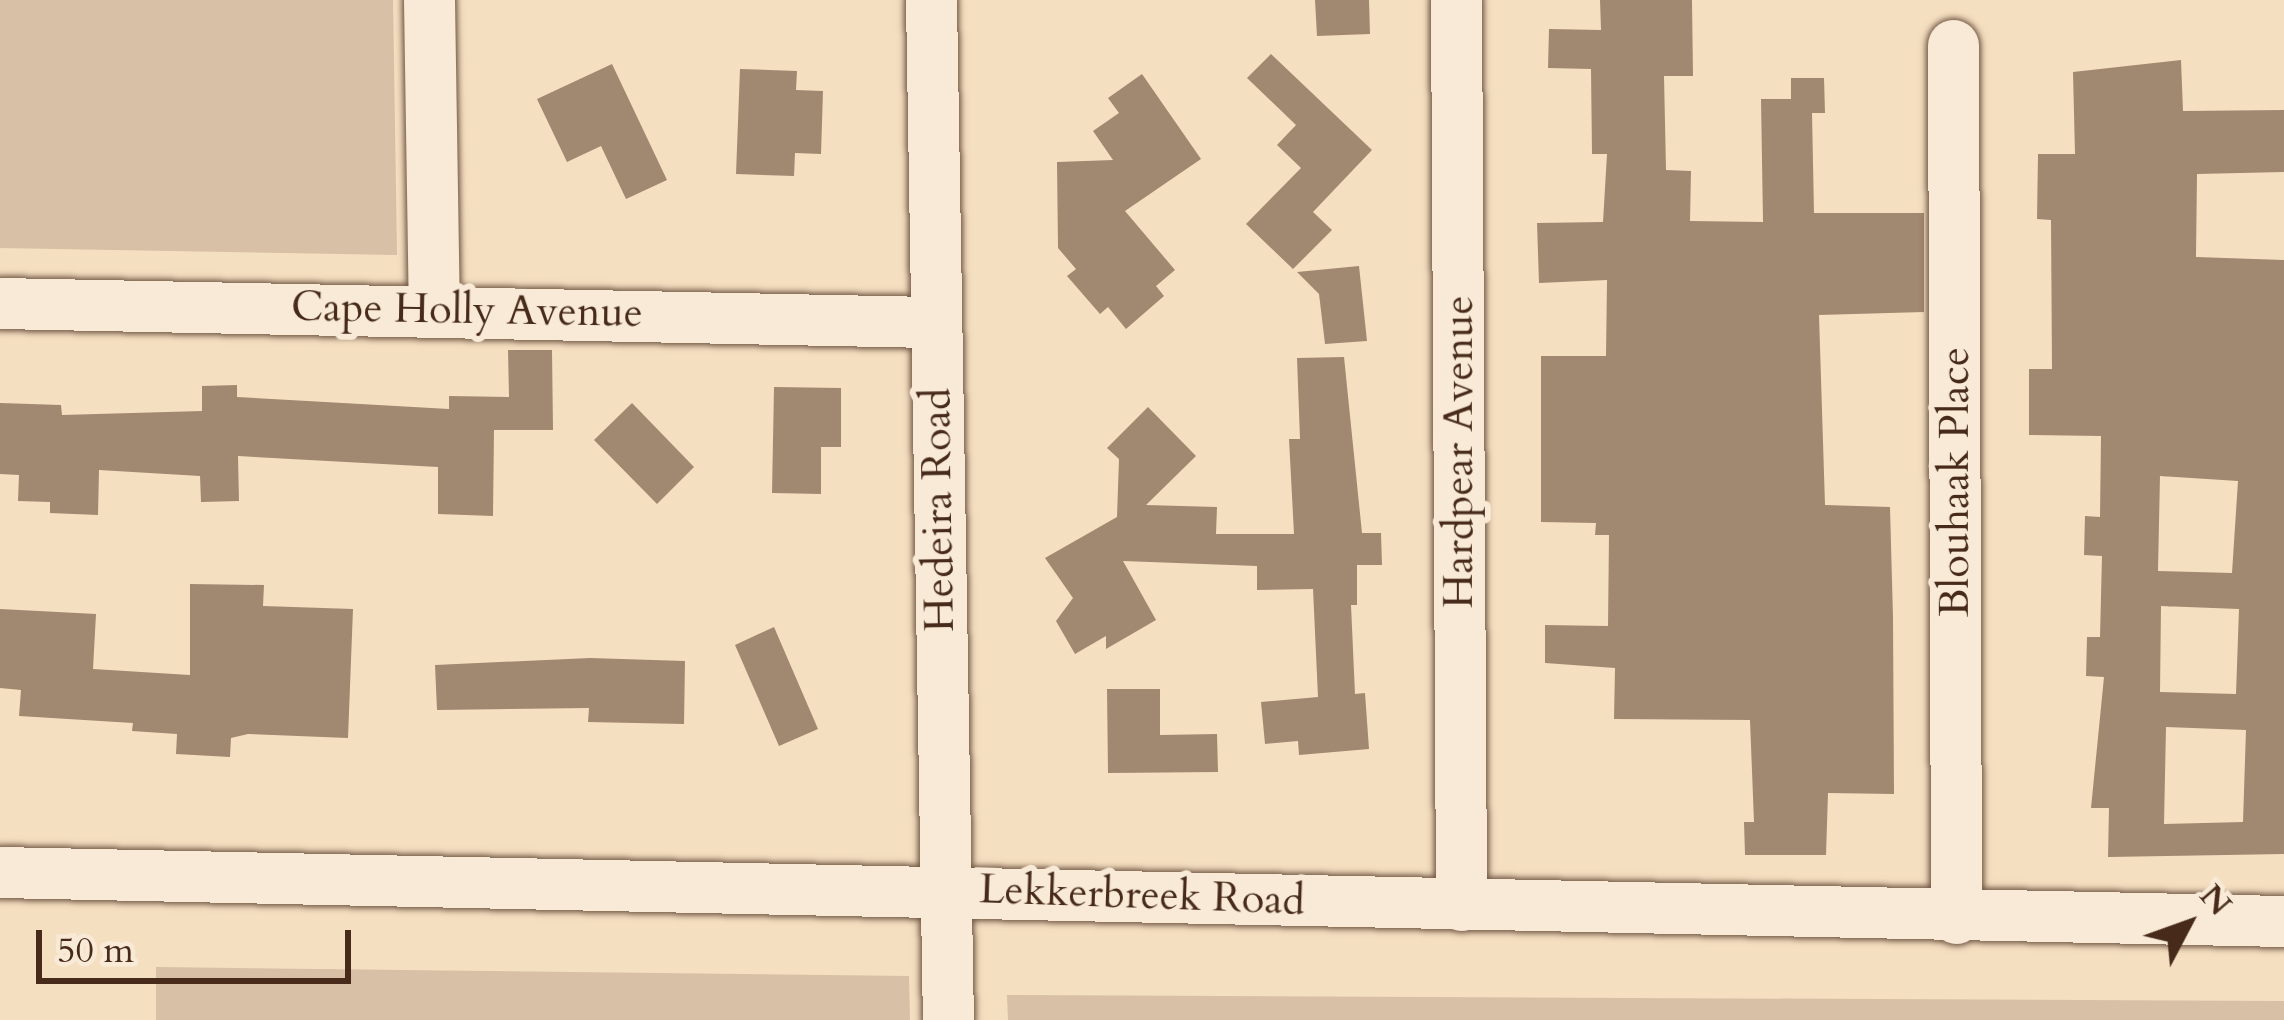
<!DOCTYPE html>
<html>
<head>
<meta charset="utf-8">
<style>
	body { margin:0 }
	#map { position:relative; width:2284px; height:1020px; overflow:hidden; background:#f5dfc1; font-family:Cardo,serif }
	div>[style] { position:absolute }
	.green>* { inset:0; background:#d7c0a5 }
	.building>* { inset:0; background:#a18871 }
	.roads { filter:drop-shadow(0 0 3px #725744) drop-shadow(0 0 3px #725744) }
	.minor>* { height:51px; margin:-25.5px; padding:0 25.5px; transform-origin:25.5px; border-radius:25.5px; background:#f8ead7 }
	span { translate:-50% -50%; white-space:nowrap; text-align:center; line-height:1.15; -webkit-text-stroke:12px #f8ead7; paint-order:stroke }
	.street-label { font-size:42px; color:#472a1a }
	.north { position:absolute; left:2128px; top:864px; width:120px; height:120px; -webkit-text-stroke:9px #f8ead7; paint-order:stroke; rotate:49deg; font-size:33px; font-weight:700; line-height:48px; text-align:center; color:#472a1a }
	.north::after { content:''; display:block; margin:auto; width:42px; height:54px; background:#472a1a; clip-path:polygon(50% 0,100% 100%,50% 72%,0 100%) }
	.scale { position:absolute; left:36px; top:930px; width:315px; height:54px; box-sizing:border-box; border:6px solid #472a1a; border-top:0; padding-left:15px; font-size:36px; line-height:42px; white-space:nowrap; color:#472a1a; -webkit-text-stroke:9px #f8ead7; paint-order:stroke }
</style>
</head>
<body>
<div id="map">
	<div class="green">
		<i style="clip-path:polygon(0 0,393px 0,397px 255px,0 248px)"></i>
		<i style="clip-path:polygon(156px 967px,909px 976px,910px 1020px,156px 1020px)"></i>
		<i style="clip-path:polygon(1007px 995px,2284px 1001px,2284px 1020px,1008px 1020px)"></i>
	</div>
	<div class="building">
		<i style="clip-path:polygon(1315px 0,1369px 0,1370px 34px,1317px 36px)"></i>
		<i style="clip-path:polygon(1600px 0,1692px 0,1693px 76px,1664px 76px,1666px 170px,1691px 171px,1690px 221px,1763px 222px,1761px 99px,1791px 99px,1791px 78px,1824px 78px,1825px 113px,1812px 113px,1814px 213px,1924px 213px,1924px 312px,1819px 315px,1825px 505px,1890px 507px,1893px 617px,1894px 794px,1828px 793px,1826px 855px,1745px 855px,1744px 822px,1754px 822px,1750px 720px,1614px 719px,1615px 668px,1545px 663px,1545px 625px,1608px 626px,1609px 535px,1595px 535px,1596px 523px,1541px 522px,1541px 356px,1606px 356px,1607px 280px,1539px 283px,1537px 223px,1603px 222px,1607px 154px,1592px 154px,1591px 69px,1548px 68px,1549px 29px,1601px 30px)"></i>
		<i style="clip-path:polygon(1271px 54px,1372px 150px,1313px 212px,1332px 230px,1293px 269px,1246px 224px,1301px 168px,1277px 145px,1296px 125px,1247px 78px)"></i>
		<i style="clip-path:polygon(evenodd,2181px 60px,2183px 111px,2284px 110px,2284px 172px,2197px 174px,2196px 257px,2284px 260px,2284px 854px,2108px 857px,2109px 808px,2091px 808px,2104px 677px,2086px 676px,2087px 637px,2100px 637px,2102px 556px,2084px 555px,2085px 516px,2100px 517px,2101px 436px,2029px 435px,2029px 369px,2052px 369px,2051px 220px,2037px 219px,2038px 154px,2075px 154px,2073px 72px,2181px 60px,2160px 476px,2238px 481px,2232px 573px,2158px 571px,2160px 476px,2181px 60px,2161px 606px,2239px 609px,2236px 694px,2160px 692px,2161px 606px,2181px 60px,2166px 727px,2246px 730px,2243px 822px,2164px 824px,2166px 727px)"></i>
		<i style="clip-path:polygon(612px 64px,667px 180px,626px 199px,601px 146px,567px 162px,537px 99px)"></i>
		<i style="clip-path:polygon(740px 69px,797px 71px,796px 90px,823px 91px,821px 154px,795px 153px,794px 176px,736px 174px)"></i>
		<i style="clip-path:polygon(1142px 74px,1201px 159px,1125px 211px,1175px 270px,1156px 286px,1164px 296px,1126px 329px,1108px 307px,1100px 314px,1067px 276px,1076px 269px,1058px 248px,1057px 162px,1113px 160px,1093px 131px,1119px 113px,1108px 98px)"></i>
		<i style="clip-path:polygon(1359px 266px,1367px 341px,1325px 344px,1319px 294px,1297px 272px)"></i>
		<i style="clip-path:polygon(508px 350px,552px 350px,553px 430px,494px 430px,493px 516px,438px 514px,438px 467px,238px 456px,239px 501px,201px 502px,200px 476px,99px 470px,98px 515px,50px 513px,50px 502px,18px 501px,19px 475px,0 474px,0 403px,61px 405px,62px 415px,202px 411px,202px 386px,237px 385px,237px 397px,449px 409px,449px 396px,509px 397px)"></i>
		<i style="clip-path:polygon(1344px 357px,1362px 533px,1381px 533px,1382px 565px,1357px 565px,1357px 605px,1351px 605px,1355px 694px,1365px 693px,1369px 749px,1299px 755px,1298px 741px,1265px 744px,1261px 702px,1318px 697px,1313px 589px,1257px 590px,1257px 566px,1123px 561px,1156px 620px,1106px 649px,1106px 636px,1075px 654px,1056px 621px,1073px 598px,1045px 558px,1117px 517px,1119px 459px,1107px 448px,1148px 407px,1196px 456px,1146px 505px,1217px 507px,1216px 534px,1294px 534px,1289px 439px,1300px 439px,1297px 358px)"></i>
		<i style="clip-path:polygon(774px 387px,841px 388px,841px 447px,821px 447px,821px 494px,772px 493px)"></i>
		<i style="clip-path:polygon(632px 403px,694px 467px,657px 504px,594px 440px)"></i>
		<i style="clip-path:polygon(190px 584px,264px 585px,263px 606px,353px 609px,348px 738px,248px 734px,231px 738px,230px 757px,176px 754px,177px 734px,132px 731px,133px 723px,19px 716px,21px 690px,0 688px,0 609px,96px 614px,93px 669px,190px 675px)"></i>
		<i style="clip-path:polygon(774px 627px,818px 729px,779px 746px,735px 645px)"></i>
		<i style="clip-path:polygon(590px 658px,685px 661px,684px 724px,588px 722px,589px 708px,437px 710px,435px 665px)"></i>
		<i style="clip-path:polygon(1107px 689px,1160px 689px,1160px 735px,1217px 734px,1218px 772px,1108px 773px)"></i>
	</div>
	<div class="roads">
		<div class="minor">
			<i style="left:429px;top:0;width:308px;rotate:89.1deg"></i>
			<i style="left:931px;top:0;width:1020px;rotate:89.05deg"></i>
			<i style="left:1456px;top:0;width:905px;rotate:89.68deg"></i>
			<i style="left:1953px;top:45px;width:873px;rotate:89.8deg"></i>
			<i style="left:0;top:303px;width:934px;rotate:1.17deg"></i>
			<i style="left:0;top:872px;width:2285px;rotate:1.23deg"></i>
		</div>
	</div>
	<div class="street-label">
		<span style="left:467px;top:310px;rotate:1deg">Cape Holly Avenue</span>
		<span style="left:1459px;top:452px;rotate:-90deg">Hardpear Avenue</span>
		<span style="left:1955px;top:482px;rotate:-90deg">Blouhaak Place</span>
		<span style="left:938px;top:510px;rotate:-91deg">Hedeira Road</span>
		<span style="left:1142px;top:895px;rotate:2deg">Lekkerbreek Road</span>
	</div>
	<div class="north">N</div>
	<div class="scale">50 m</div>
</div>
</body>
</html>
